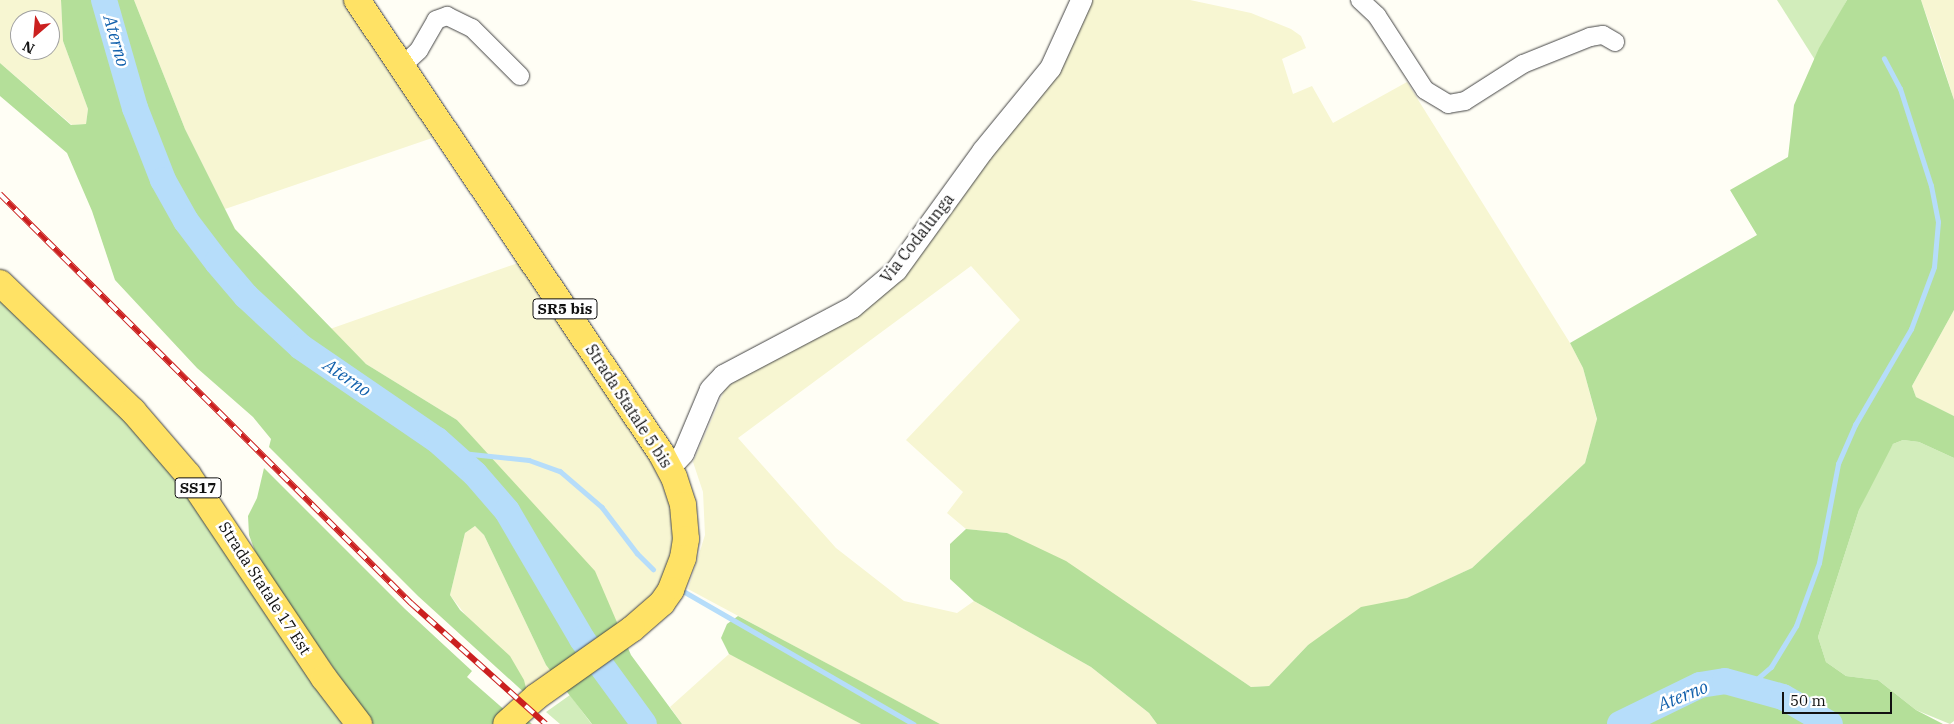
<!DOCTYPE html>
<html>
<head>
<meta charset="utf-8">
<style>
	body { margin:0 }
	#map { position:relative; width:1954px; height:724px; overflow:hidden; background:#fffef5; font-family:"IBM Plex Serif",serif }
	div>[style] { position:absolute }
	.farmland>* { inset:0; background:#f7f6d2 }
	.green>* { inset:0; background:#d2edbb }
	.forest>* { inset:0; background:#b4df99 }
	.stream>* { height:4.5px; margin:-2.25px; padding:0 2.25px; transform-origin:2.25px; border-radius:2.25px; background:#b6ddfa }
	.river>* { height:26px; margin:-13px; padding:0 13px; transform-origin:13px; border-radius:13px; background:#b6ddfa }
	.roads { filter:drop-shadow(0 0 1px #444) drop-shadow(0 0 1px #444) }
	.minor>* { height:18px; margin:-9px; padding:0 9px; transform-origin:9px; border-radius:9px; background:#fff }
	.tertiary>* { height:21px; margin:-10.5px; padding:0 10.5px; transform-origin:10.5px; border-radius:10.5px; background:#fff }
	.primary>* { height:26px; margin:-13px; padding:0 13px; transform-origin:13px; border-radius:13px; background:#ffe265 }
	.rail>* { height:5.5px; margin-top:-2.75px; transform-origin:0; background:repeating-linear-gradient(90deg,#fff 0 11px,#cb201f 0 22px); box-sizing:border-box; border-block:1px solid #cb201f }
	span { translate:-50% -50%; white-space:nowrap; text-align:center; line-height:1.15; -webkit-text-stroke:5px #fff; paint-order:stroke }
	.shield-label span { padding:1px 4px; background:#fff; border:1px solid; border-radius:4px; -webkit-text-stroke-width:0 }
	.shield-label { font-size:15px; color:#111; font-weight:700 }
	.street-label { font-size:16px; color:#111 }
	.water-label { font-size:18px; color:#1160ac; font-style:italic }
	.north { position:absolute; left:10px; top:10px; width:50px; height:50px; box-sizing:border-box; background:#fff; border:1px solid #a0a0a0; border-radius:50%; rotate:207deg; font-size:14px; font-weight:700; line-height:20px; text-align:center; color:#111 }
	.north::after { content:''; display:block; margin:auto; width:18px; height:22px; background:#cb201f; clip-path:polygon(50% 0,100% 100%,50% 72%,0 100%) }
	.scale { position:absolute; left:1782px; top:692px; width:110px; height:22px; box-sizing:border-box; border:2px solid #111; border-top:0; padding-left:6px; font-size:15px; line-height:18px; white-space:nowrap; color:#111; -webkit-text-stroke:4px #fff; paint-order:stroke }
</style>
</head>
<body>
<div id="map">
	<div class="farmland">
		<i style="clip-path:polygon(evenodd,0 0,61px 0,63px 41px,88px 109px,86px 124px,72px 125px,0 63px,0 0,20px 20px,50px 20px,50px 50px,20px 50px,20px 20px)"></i>
		<i style="clip-path:polygon(134px 0,346px 0,438px 136px,225px 209px,185px 129px)"></i>
		<i style="clip-path:polygon(1091px 0,1190px 0,1251px 13px,1291px 29px,1301px 36px,1306px 48px,1282px 59px,1293px 94px,1312px 86px,1333px 123px,1407px 82px,1570px 343px,1583px 368px,1597px 420px,1585px 463px,1472px 568px,1308px 645px,1269px 686px,1251px 687px,1164px 629px,1007px 533px,966px 529px,947px 513px,963px 492px,906px 440px,1020px 320px,971px 266px,738px 438px,836px 548px,904px 601px,957px 613px,974px 601px,1091px 667px,1149px 713px,1157px 724px,940px 724px,688px 589px,705px 535px,703px 492px,693px 462px,725px 389px,760px 362px,844px 318px,895px 285px)"></i>
		<i style="clip-path:polygon(1921px 0,1954px 0,1954px 100px,1937px 45px)"></i>
		<i style="clip-path:polygon(521px 262px,660px 468px,674px 512px,672px 555px,654px 597px,619px 626px,507px 476px,457px 420px,366px 364px,330px 329px)"></i>
		<i style="clip-path:polygon(1954px 310px,1954px 416px,1916px 397px,1912px 386px)"></i>
		<i style="clip-path:polygon(475px 526px,484px 535px,546px 665px,556px 677px,528px 696px,450px 595px,465px 533px)"></i>
		<i style="clip-path:polygon(729px 654px,797px 687px,861px 724px,682px 724px,670px 707px)"></i>
	</div>
	<div class="green">
		<i style="clip-path:polygon(1777px 0,1847px 0,1815px 60px)"></i>
		<i style="clip-path:polygon(0 295px,142px 433px,348px 724px,0 724px)"></i>
		<i style="clip-path:polygon(1903px 440px,1919px 442px,1954px 458px,1954px 721px,1950px 724px,1916px 710px,1878px 680px,1846px 676px,1826px 662px,1818px 637px,1859px 510px,1885px 456px,1893px 444px)"></i>
		<i style="clip-path:polygon(570px 695px,590px 722px,592px 724px,560px 724px,546px 712px)"></i>
	</div>
	<div class="forest">
		<i style="clip-path:polygon(61px 0,134px 0,185px 129px,235px 229px,366px 364px,457px 420px,595px 571px,631px 655px,682px 724px,592px 724px,546px 665px,484px 535px,475px 526px,465px 533px,450px 595px,460px 610px,510px 656px,524px 680px,528px 696px,418px 596px,269px 447px,271px 439px,253px 417px,197px 368px,115px 280px,92px 211px,67px 153px,0 96px,0 63px,71px 125px,86px 124px,88px 109px,63px 41px)"></i>
		<i style="clip-path:polygon(1847px 0,1921px 0,1954px 100px,1954px 310px,1912px 386px,1916px 397px,1954px 416px,1954px 458px,1919px 442px,1903px 440px,1893px 444px,1859px 510px,1818px 637px,1826px 662px,1846px 676px,1878px 680px,1916px 710px,1943px 724px,1157px 724px,1149px 713px,1091px 667px,974px 601px,950px 579px,950px 544px,966px 529px,1007px 533px,1066px 561px,1251px 687px,1269px 686px,1308px 645px,1361px 607px,1407px 598px,1472px 568px,1585px 463px,1597px 419px,1583px 368px,1570px 343px,1757px 235px,1730px 190px,1788px 157px,1794px 105px,1819px 48px)"></i>
		<i style="clip-path:polygon(264px 468px,405px 609px,472px 671px,467px 677px,507px 712px,513px 707px,532px 724px,373px 724px,259px 562px,249px 535px,248px 516px,257px 498px)"></i>
		<i style="clip-path:polygon(738px 616px,864px 683px,940px 724px,861px 724px,729px 654px,721px 638px,727px 624px)"></i>
	</div>
	<div class="stream">
		<i style="left:452px;top:452px;width:77px;rotate:5.9deg"></i>
		<i style="left:529px;top:460px;width:33px;rotate:20deg"></i>
		<i style="left:560px;top:471px;width:55px;rotate:40.6deg"></i>
		<i style="left:602px;top:507px;width:58px;rotate:52.7deg"></i>
		<i style="left:637px;top:553px;width:23px;rotate:45deg"></i>
		<i style="left:685px;top:592px;width:264px;rotate:30deg"></i>
		<i style="left:1749px;top:686px;width:29px;rotate:-41deg"></i>
		<i style="left:1771px;top:667px;width:48px;rotate:-58.6deg"></i>
		<i style="left:1796px;top:626px;width:67px;rotate:-69.9deg"></i>
		<i style="left:1819px;top:563px;width:101px;rotate:-79.1deg"></i>
		<i style="left:1838px;top:464px;width:43px;rotate:-66.4deg"></i>
		<i style="left:1855px;top:425px;width:111px;rotate:-59.7deg"></i>
		<i style="left:1911px;top:329px;width:66px;rotate:-69.6deg"></i>
		<i style="left:1934px;top:267px;width:45px;rotate:-84.9deg"></i>
		<i style="left:1938px;top:222px;width:37px;rotate:-101deg"></i>
		<i style="left:1931px;top:186px;width:102px;rotate:-107.7deg"></i>
		<i style="left:1900px;top:89px;width:34px;rotate:-118deg"></i>
	</div>
	<div class="river">
		<i style="left:104px;top:0;width:112px;rotate:74deg"></i>
		<i style="left:135px;top:108px;width:77px;rotate:68.7deg"></i>
		<i style="left:163px;top:180px;width:47px;rotate:60.7deg"></i>
		<i style="left:186px;top:221px;width:51px;rotate:52.9deg"></i>
		<i style="left:217px;top:262px;width:45px;rotate:49.5deg"></i>
		<i style="left:246px;top:296px;width:75px;rotate:42.8deg"></i>
		<i style="left:301px;top:347px;width:165px;rotate:34.4deg"></i>
		<i style="left:437px;top:440px;width:51px;rotate:41.8deg"></i>
		<i style="left:475px;top:474px;width:49px;rotate:49.1deg"></i>
		<i style="left:507px;top:511px;width:148px;rotate:59.6deg"></i>
		<i style="left:582px;top:639px;width:105px;rotate:53.9deg"></i>
		<i style="left:1620px;top:724px;width:89px;rotate:-26deg"></i>
		<i style="left:1700px;top:685px;width:25px;rotate:-9deg"></i>
		<i style="left:1725px;top:681px;width:60px;rotate:15.4deg"></i>
		<i style="left:1783px;top:697px;width:54px;rotate:29.9deg"></i>
	</div>
	<div class="roads">
		<div class="minor">
			<i style="left:1360px;top:0;width:23px;rotate:43deg"></i>
			<i style="left:1377px;top:16px;width:88px;rotate:57deg"></i>
			<i style="left:1425px;top:90px;width:27px;rotate:31deg"></i>
			<i style="left:1448px;top:104px;width:17px;rotate:-10deg"></i>
			<i style="left:1465px;top:101px;width:69px;rotate:-32.5deg"></i>
			<i style="left:1523px;top:64px;width:72px;rotate:-21.9deg"></i>
			<i style="left:1590px;top:37px;width:13px;rotate:-9deg"></i>
			<i style="left:1603px;top:35px;width:14px;rotate:30deg"></i>
			<i style="left:402px;top:66px;width:23px;rotate:-43deg"></i>
			<i style="left:419px;top:50px;width:34px;rotate:-60deg"></i>
			<i style="left:436px;top:20px;width:12px;rotate:-20deg"></i>
			<i style="left:447px;top:16px;width:28px;rotate:26deg"></i>
			<i style="left:472px;top:28px;width:68px;rotate:45deg"></i>
		</div>
		<div class="tertiary">
			<i style="left:670px;top:467px;width:19px;rotate:-47deg"></i>
			<i style="left:683px;top:453px;width:69px;rotate:-67.1deg"></i>
			<i style="left:710px;top:389px;width:19px;rotate:-47deg"></i>
			<i style="left:723px;top:375px;width:146px;rotate:-27.8deg"></i>
			<i style="left:852px;top:307px;width:57px;rotate:-40.1deg"></i>
			<i style="left:896px;top:270px;width:147px;rotate:-54.1deg"></i>
			<i style="left:982px;top:151px;width:107px;rotate:-50.7deg"></i>
			<i style="left:1050px;top:68px;width:75px;rotate:-65.5deg"></i>
		</div>
		<div class="primary">
			<i style="left:357px;top:0;width:546px;rotate:56.14deg"></i>
			<i style="left:661px;top:453px;width:27px;rotate:62deg"></i>
			<i style="left:674px;top:477px;width:29px;rotate:72deg"></i>
			<i style="left:683px;top:505px;width:34px;rotate:85deg"></i>
			<i style="left:686px;top:539px;width:19px;rotate:99deg"></i>
			<i style="left:683px;top:558px;width:34px;rotate:111deg"></i>
			<i style="left:671px;top:590px;width:16px;rotate:125deg"></i>
			<i style="left:662px;top:603px;width:40px;rotate:139deg"></i>
			<i style="left:632px;top:629px;width:118px;rotate:144.7deg"></i>
			<i style="left:536px;top:697px;width:40px;rotate:138deg"></i>
			<i style="left:0;top:283px;width:185px;rotate:43.9deg"></i>
			<i style="left:133px;top:411px;width:84px;rotate:49.3deg"></i>
			<i style="left:188px;top:475px;width:244px;rotate:56.2deg"></i>
			<i style="left:324px;top:678px;width:58px;rotate:52.7deg"></i>
		</div>
	</div>
	<div class="rail">
		<i style="left:0;top:194px;width:580px;rotate:44.86deg"></i>
		<i style="left:411px;top:603px;width:181px;rotate:41.9deg"></i>
	</div>
	<div class="shield-label">
		<span style="left:565px;top:309px">SR5 bis</span>
		<span style="left:198px;top:488px">SS17</span>
	</div>
	<div class="street-label">
		<span style="left:917px;top:238px;rotate:-52deg">Via Codalunga</span>
		<span style="left:629px;top:406px;rotate:57deg">Strada Statale 5 bis</span>
		<span style="left:265px;top:588px;rotate:57deg">Strada Statale 17 Est</span>
	</div>
	<div class="water-label">
		<span style="left:116px;top:41px;rotate:74deg">Aterno</span>
		<span style="left:347px;top:378px;rotate:34deg">Aterno</span>
		<span style="left:1683px;top:696px;rotate:-22deg">Aterno</span>
	</div>
	<div class="north">N</div>
	<div class="scale">50 m</div>
</div>
</body>
</html>
